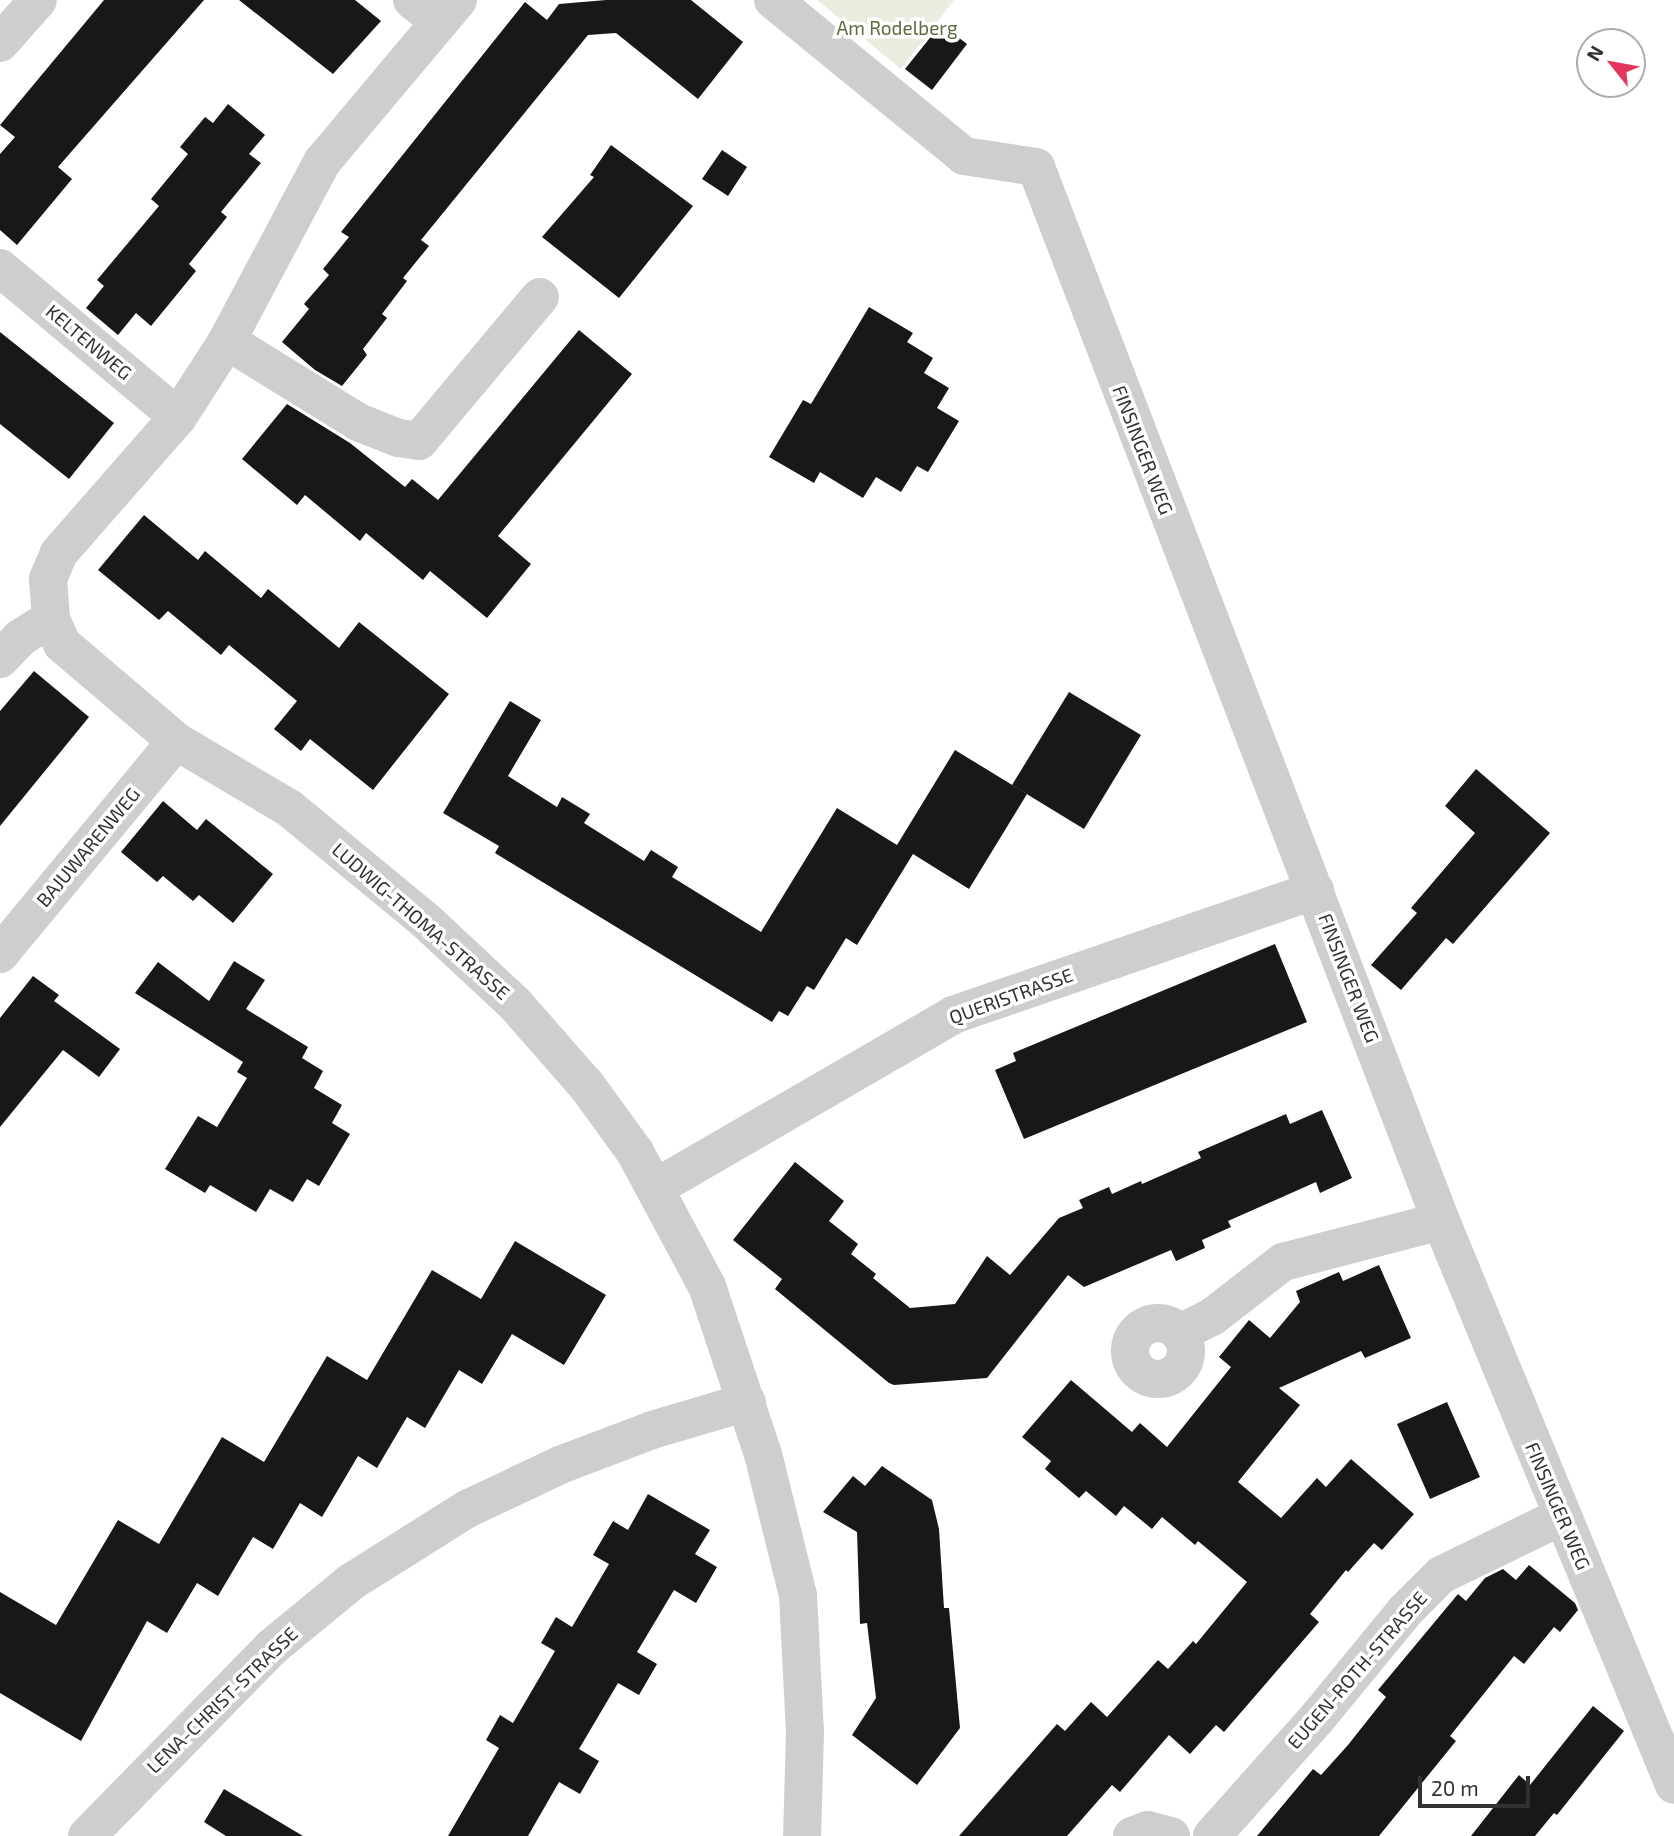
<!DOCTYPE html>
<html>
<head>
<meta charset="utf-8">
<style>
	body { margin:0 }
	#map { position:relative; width:1674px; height:1836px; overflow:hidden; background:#fff; font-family:"Exo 2",sans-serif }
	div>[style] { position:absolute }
	.green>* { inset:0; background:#e9eddf }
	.building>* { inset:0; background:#181818 }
	.minor>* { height:38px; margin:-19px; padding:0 19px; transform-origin:19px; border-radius:19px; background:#cecece }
	.minor>.ring { margin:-19px; padding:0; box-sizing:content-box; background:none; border:38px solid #cecece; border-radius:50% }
	span { translate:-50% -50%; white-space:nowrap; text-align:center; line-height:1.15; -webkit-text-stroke:7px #fff; paint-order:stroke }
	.park-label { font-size:19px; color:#5a6d3e }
	.street-label { font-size:19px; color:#313131 }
	.north { position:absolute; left:1576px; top:28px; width:70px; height:70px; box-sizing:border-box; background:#fff; border:2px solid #adadad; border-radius:50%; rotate:301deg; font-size:19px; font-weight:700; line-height:28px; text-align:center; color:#313131 }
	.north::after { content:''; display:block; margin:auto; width:24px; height:32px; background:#e5365c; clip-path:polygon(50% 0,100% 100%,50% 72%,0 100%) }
	.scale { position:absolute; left:1418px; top:1776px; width:112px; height:32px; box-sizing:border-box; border:4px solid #313131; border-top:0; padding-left:9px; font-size:21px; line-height:24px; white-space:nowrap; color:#313131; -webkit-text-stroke:5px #fff; paint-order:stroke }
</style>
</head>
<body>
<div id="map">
	<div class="green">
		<i style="clip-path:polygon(817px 0,954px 0,901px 69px)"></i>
	</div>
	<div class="building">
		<i style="clip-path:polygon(104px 0,204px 0,58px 167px,72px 179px,17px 245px,0 230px,0 154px,15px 137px,0 125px)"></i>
		<i style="clip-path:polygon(239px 0,355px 0,381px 21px,333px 74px)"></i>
		<i style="clip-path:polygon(606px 0,691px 0,743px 42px,698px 99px,616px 33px,588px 35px,421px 240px,429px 246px,403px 278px,407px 281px,382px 314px,387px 318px,363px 349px,367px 355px,342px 386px,315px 370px,282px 342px,309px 309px,304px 304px,329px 275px,323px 269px,349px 237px,341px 232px,525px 2px,547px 20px,559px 4px)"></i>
		<i style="clip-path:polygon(941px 24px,967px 44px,932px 90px,905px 69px)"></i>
		<i style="clip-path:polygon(228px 104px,265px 135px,249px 154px,261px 163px,221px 212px,227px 217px,189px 264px,196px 271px,174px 298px,151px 326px,136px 313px,118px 335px,86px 308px,104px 286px,97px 280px,159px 206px,151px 199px,188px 154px,180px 147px,205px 117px,213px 123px)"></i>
		<i style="clip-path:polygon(611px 145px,693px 206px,619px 298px,542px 237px,594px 177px,590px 175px)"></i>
		<i style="clip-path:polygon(722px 150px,747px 167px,728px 196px,702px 179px)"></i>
		<i style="clip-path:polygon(869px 307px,913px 333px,907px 342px,933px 358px,924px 373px,949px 388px,937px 408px,959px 421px,928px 472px,917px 466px,901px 492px,876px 477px,863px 498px,820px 472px,814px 483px,769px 457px,803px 400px,811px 404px)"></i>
		<i style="clip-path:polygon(579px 330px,632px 374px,498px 536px,531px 564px,487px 618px,430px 571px,423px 580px,366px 533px,360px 541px,305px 495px,297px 505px,242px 459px,287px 404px,350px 443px,405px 487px,412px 479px,438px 500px)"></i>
		<i style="clip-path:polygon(0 332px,114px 423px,69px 479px,0 424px)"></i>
		<i style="clip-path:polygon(144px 515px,198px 560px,205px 551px,261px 598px,268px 589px,339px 648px,359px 622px,449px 694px,373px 790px,310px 739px,301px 751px,274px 729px,297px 701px,229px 645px,221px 655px,168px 611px,159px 620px,98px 570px)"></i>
		<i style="clip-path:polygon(34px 671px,89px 717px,0 826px,0 711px)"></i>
		<i style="clip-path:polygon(1069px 692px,1141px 735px,1084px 829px,1012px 785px)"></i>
		<i style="clip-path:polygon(510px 701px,541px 720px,508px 776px,557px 807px,562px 797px,590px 814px,584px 823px,644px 861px,651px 850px,678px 867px,672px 877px,761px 932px,837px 808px,897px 845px,955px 750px,1027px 794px,969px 889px,913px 854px,857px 945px,846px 938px,814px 990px,807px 986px,788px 1016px,779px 1011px,772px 1022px,495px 853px,499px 846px,443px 813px)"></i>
		<i style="clip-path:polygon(1476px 769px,1550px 833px,1453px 944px,1446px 938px,1401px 990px,1371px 965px,1417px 913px,1411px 908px,1475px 833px,1445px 806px)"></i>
		<i style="clip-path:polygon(163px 801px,197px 830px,206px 819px,273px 874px,233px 923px,199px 895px,193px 901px,163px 876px,157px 882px,121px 852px)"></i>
		<i style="clip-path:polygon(1275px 944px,1307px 1022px,1024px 1139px,995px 1070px,1016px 1061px,1013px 1053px)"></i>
		<i style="clip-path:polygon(234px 961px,265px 980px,246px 1009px,308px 1047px,302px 1058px,323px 1071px,314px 1088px,342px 1105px,332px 1123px,350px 1134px,319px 1186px,307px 1179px,293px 1202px,270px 1189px,256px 1212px,210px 1185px,205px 1193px,165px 1169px,198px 1116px,217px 1127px,247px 1078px,237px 1072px,243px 1062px,135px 993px,158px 962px,209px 1001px)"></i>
		<i style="clip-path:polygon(33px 976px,59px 995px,54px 1001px,120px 1049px,99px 1077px,63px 1050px,0 1127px,0 1018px)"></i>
		<i style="clip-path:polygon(1322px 1110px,1352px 1178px,1320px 1193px,1316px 1182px,1228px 1221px,1231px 1227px,1202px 1240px,1205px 1248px,1176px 1261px,1171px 1250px,1084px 1287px,1068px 1275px,987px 1378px,894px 1385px,889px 1383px,775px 1289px,782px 1279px,733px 1240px,795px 1162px,844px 1201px,829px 1221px,858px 1244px,851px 1254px,876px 1274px,873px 1278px,910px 1308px,955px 1304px,987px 1256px,1010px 1275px,1059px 1218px,1083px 1208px,1079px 1200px,1109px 1187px,1112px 1194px,1141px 1181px,1142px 1184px,1201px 1158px,1198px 1152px,1286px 1114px,1290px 1124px)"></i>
		<i style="clip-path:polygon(515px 1241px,606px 1295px,564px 1365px,512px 1334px,482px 1384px,459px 1370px,425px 1428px,407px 1417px,377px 1468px,358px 1456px,322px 1517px,300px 1503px,273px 1549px,253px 1537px,218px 1596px,197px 1583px,167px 1633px,147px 1621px,81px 1741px,0 1693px,0 1592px,56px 1625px,118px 1520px,159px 1544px,222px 1437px,264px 1462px,327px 1356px,367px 1380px,432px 1270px,481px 1299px)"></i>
		<i style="clip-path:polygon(1379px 1265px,1411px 1338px,1365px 1358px,1361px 1351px,1279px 1388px,1300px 1405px,1238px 1482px,1281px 1518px,1317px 1478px,1326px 1487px,1351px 1459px,1414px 1514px,1382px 1550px,1374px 1543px,1348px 1572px,1346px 1570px,1310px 1614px,1319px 1622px,1224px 1732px,1216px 1725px,1190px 1754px,1169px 1735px,1120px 1792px,1112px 1785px,1067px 1836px,959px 1836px,1057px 1724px,1065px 1731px,1091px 1702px,1107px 1717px,1158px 1660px,1168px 1669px,1193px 1641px,1196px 1644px,1247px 1582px,1198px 1541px,1195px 1545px,1162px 1517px,1152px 1529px,1124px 1506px,1116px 1516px,1086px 1491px,1079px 1498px,1045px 1469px,1051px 1461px,1022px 1437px,1071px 1380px,1132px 1432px,1140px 1423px,1167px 1447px,1231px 1367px,1219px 1357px,1249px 1320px,1270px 1338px,1300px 1302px,1296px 1291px,1339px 1272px,1343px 1281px)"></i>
		<i style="clip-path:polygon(1447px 1402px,1480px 1477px,1430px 1499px,1397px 1424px)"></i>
		<i style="clip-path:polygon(882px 1466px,932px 1500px,939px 1529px,944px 1608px,949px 1608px,960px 1728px,917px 1785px,852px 1735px,876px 1698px,867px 1623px,860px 1624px,857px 1532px,823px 1512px,853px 1476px,865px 1486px)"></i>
		<i style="clip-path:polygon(648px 1494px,710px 1530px,695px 1554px,717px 1567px,696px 1603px,674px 1590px,637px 1652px,657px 1664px,639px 1695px,618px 1683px,579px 1749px,599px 1761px,580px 1794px,559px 1782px,528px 1836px,448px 1836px,499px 1748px,486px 1740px,500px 1715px,513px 1723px,555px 1651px,541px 1643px,556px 1617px,572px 1627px,609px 1564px,593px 1555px,613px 1521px,628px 1530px)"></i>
		<i style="clip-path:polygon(1529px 1565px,1575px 1603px,1578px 1610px,1560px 1632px,1554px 1627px,1524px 1664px,1514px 1656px,1450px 1736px,1456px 1741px,1379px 1836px,1257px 1836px,1313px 1769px,1321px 1775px,1348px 1745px,1386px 1697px,1378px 1690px,1458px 1594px,1466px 1601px,1485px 1578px,1503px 1569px,1516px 1580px)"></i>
		<i style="clip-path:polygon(1593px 1706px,1624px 1731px,1557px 1815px,1554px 1813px,1535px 1836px,1471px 1836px,1519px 1775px,1530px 1785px)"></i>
		<i style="clip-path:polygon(224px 1789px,303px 1836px,226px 1836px,204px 1822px)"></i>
	</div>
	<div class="minor">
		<i style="left:412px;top:0;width:34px;rotate:38deg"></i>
		<i style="left:458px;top:0;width:212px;rotate:130deg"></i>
		<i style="left:322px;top:162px;width:203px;rotate:118deg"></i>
		<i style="left:227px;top:341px;width:90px;rotate:122.8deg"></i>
		<i style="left:178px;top:417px;width:181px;rotate:131.2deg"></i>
		<i style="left:59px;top:553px;width:28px;rotate:113deg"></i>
		<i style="left:48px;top:579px;width:40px;rotate:85.7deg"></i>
		<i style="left:51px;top:619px;width:27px;rotate:66deg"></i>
		<i style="left:62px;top:644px;width:150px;rotate:40.4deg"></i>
		<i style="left:176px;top:741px;width:131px;rotate:30.7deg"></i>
		<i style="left:289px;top:808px;width:176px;rotate:39.5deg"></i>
		<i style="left:425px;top:920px;width:125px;rotate:43deg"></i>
		<i style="left:516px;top:1005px;width:108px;rotate:48.8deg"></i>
		<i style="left:587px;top:1086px;width:82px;rotate:54deg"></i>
		<i style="left:635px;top:1152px;width:152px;rotate:61.8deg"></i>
		<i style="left:707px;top:1286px;width:177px;rotate:71.6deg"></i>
		<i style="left:763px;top:1454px;width:145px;rotate:76.1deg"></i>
		<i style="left:798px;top:1595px;width:136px;rotate:87.1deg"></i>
		<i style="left:805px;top:1731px;width:105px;rotate:91.6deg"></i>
		<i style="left:773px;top:0;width:247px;rotate:39.2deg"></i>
		<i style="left:964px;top:156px;width:73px;rotate:8.7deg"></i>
		<i style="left:1036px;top:167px;width:1129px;rotate:68.98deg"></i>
		<i style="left:1441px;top:1221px;width:610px;rotate:67.55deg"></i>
		<i style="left:0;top:43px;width:57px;rotate:-48.5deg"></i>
		<i style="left:0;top:268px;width:232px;rotate:39.9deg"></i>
		<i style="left:227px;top:341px;width:154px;rotate:31.7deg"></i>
		<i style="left:358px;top:422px;width:43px;rotate:21.8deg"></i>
		<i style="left:398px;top:438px;width:21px;rotate:8deg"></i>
		<i style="left:419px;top:441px;width:188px;rotate:-50deg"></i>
		<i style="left:0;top:659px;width:29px;rotate:-46deg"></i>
		<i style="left:20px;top:638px;width:36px;rotate:-32deg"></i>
		<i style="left:0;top:954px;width:276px;rotate:-50.4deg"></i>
		<i style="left:655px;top:1188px;width:345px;rotate:-30.1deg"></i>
		<i style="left:953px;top:1015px;width:383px;rotate:-19deg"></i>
		<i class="ring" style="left:1130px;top:1323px;width:18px;height:18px"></i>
		<i style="left:1180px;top:1333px;width:36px;rotate:-27deg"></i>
		<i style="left:1212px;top:1317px;width:90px;rotate:-37.8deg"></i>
		<i style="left:1283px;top:1262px;width:163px;rotate:-14.5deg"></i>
		<i style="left:87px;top:1836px;width:264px;rotate:-45.6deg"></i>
		<i style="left:272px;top:1647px;width:102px;rotate:-39.4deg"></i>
		<i style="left:351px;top:1582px;width:137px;rotate:-32.2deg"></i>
		<i style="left:467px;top:1509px;width:103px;rotate:-25.3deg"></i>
		<i style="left:560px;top:1465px;width:98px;rotate:-20.8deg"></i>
		<i style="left:652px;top:1430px;width:99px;rotate:-16.4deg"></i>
		<i style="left:1132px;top:1836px;width:17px;rotate:-21deg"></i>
		<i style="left:1148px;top:1830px;width:24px;rotate:15deg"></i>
		<i style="left:1212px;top:1836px;width:159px;rotate:-48.3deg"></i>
		<i style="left:1318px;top:1717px;width:137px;rotate:-50.6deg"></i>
		<i style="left:1405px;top:1611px;width:51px;rotate:-45deg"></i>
		<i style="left:1441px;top:1575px;width:135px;rotate:-26deg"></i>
	</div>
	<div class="park-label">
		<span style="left:897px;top:28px">Am Rodelberg</span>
	</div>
	<div class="street-label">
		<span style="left:89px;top:342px;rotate:40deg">KELTENWEG</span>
		<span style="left:1143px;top:450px;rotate:69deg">FINSINGER WEG</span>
		<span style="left:88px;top:847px;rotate:-50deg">BAJUWARENWEG</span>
		<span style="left:421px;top:921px;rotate:41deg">LUDWIG-THOMA-STRASSE</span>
		<span style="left:1349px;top:978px;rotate:69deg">FINSINGER WEG</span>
		<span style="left:1011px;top:996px;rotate:-20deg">QUERISTRASSE</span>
		<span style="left:1558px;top:1506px;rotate:67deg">FINSINGER WEG</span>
		<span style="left:1357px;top:1670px;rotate:-49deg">EUGEN-ROTH-STRASSE</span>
		<span style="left:222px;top:1700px;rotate:-44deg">LENA-CHRIST-STRASSE</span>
	</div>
	<div class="north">N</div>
	<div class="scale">20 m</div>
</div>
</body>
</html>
